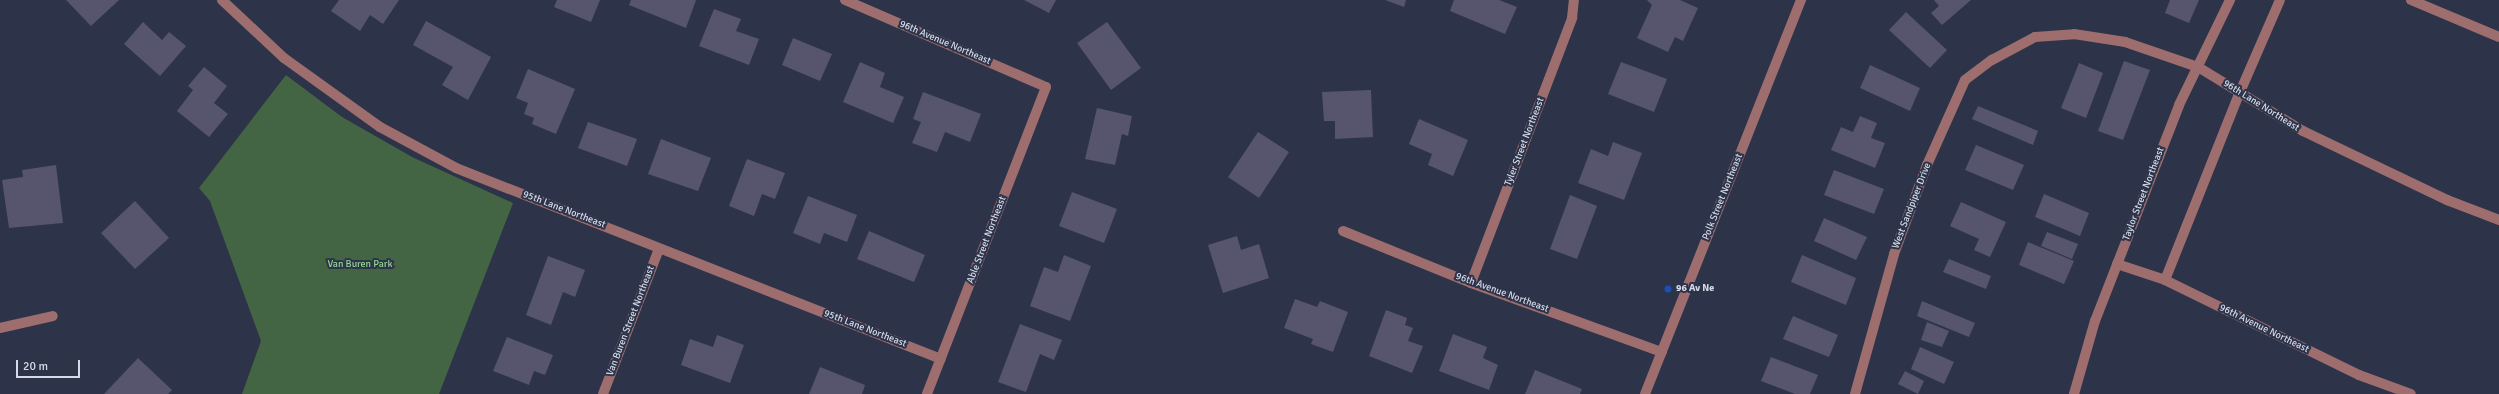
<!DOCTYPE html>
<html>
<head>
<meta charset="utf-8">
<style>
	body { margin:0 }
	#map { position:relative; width:2499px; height:394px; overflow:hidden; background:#2d344a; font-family:Signika,sans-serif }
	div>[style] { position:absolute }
	.green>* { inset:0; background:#436543 }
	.building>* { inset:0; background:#57546d }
	.minor>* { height:10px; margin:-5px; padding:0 5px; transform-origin:5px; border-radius:5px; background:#9e6d6d }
	.dots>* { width:11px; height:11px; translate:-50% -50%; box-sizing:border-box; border:2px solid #2d344a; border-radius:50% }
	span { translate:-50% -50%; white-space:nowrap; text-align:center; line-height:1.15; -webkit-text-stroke:4px #2d344a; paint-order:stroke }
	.street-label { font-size:10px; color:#d5dae9 }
	.park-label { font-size:10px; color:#94d494 }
	.poi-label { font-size:10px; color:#d5dae9; font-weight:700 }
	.left { translate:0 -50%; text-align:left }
	.scale { position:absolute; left:16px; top:360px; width:64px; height:18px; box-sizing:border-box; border:2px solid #d5dae9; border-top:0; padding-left:5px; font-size:12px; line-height:14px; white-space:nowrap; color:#d5dae9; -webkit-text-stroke:3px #2d344a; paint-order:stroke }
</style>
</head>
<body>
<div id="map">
	<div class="green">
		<i style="clip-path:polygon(286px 75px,342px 117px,412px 157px,513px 203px,439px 394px,242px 394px,261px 341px,210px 201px,199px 188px)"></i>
	</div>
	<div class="building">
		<i style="clip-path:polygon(66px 0,119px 0,91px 26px)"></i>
		<i style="clip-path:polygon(339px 0,399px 0,383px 24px,370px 15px,360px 31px,331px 11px)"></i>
		<i style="clip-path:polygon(557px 0,600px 0,591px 22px,554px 7px)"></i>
		<i style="clip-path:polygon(631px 0,696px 0,686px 28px,629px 5px)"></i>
		<i style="clip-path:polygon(1024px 0,1056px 0,1049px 13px)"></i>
		<i style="clip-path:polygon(1385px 0,1406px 0,1404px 7px)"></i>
		<i style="clip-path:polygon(1454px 0,1499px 0,1517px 7px,1505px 34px,1450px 11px)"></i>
		<i style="clip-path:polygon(1647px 0,1680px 0,1698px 8px,1683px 41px,1675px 37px,1668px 52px,1637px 38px,1652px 5px)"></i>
		<i style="clip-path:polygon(1934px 0,1971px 0,1942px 25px,1931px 13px,1939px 6px)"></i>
		<i style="clip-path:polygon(2170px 0,2199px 0,2189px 23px,2165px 13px)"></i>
		<i style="clip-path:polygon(714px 9px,741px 19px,736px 31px,759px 39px,749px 65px,699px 46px)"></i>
		<i style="clip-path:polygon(1906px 12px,1947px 50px,1930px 68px,1889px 30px)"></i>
		<i style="clip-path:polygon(426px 21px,491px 57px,468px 100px,442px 85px,453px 67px,413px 45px)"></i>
		<i style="clip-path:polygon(143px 22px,162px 40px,169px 32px,186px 46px,160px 76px,124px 44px)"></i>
		<i style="clip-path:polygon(1107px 22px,1141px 68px,1111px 90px,1077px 43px)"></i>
		<i style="clip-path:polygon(793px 38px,832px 54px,820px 81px,782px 65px)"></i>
		<i style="clip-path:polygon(2124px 61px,2150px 70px,2123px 140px,2098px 131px)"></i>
		<i style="clip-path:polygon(860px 62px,885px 73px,880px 87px,904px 97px,893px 123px,843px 102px)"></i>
		<i style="clip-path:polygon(1621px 62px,1667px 79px,1654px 112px,1608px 94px)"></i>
		<i style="clip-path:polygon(2079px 63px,2103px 73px,2086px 118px,2061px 108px)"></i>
		<i style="clip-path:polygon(1870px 65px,1920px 88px,1910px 111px,1860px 88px)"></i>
		<i style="clip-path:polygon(204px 67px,227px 86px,214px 103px,228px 114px,209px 137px,177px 111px,193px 90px,188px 86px)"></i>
		<i style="clip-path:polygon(528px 69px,575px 89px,556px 134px,532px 124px,534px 118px,524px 114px,528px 103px,516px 98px)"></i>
		<i style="clip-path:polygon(1371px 90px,1373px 137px,1335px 139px,1335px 121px,1324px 121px,1322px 92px)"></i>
		<i style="clip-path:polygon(923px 92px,981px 114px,970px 142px,945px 132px,937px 152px,912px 143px,921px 122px,913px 119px)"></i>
		<i style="clip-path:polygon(1978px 106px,2038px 131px,2033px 145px,1972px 119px)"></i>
		<i style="clip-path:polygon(1097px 108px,1132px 116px,1128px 136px,1122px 134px,1115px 165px,1085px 159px)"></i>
		<i style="clip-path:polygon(1860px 116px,1877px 123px,1871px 138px,1885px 143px,1875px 168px,1831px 150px,1841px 127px,1853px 132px)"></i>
		<i style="clip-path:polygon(1419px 119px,1468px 140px,1453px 176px,1428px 165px,1432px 154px,1409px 144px)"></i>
		<i style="clip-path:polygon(588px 122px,637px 139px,627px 166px,578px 148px)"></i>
		<i style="clip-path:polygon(1258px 132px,1289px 152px,1259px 198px,1228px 177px)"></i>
		<i style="clip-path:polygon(661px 139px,711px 158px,698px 191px,648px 174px)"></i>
		<i style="clip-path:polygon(1613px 142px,1642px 153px,1624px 200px,1578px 183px,1591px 149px,1608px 156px)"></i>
		<i style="clip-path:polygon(1976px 145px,2024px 165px,2013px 190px,1965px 170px)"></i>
		<i style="clip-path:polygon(747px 159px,785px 173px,775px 199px,762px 194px,754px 216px,729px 206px)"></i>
		<i style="clip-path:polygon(56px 165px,63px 223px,9px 228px,2px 180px,23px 177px,22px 170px)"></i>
		<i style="clip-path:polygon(1834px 170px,1884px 189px,1874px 214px,1824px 195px)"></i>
		<i style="clip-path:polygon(1072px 192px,1117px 209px,1104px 243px,1059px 226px)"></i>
		<i style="clip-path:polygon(2044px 194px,2089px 213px,2080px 236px,2035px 217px)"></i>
		<i style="clip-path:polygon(1570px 195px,1597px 206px,1577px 259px,1550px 249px)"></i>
		<i style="clip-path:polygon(808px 196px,857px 215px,847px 242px,824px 233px,820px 244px,793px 233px)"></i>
		<i style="clip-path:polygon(135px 201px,169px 238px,135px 269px,101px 233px)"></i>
		<i style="clip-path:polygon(1961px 202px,2006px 222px,1990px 257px,1974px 250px,1979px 239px,1950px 226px)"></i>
		<i style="clip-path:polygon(1824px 218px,1867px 237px,1856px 260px,1814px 241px)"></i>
		<i style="clip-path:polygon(869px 231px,925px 255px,914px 282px,857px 259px)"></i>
		<i style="clip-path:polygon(2047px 232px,2078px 244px,2072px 259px,2041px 246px)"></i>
		<i style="clip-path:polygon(1237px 236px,1241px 250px,1259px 244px,1269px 278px,1223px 293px,1208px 245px)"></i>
		<i style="clip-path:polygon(2028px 242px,2074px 261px,2064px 284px,2019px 265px)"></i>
		<i style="clip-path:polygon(1064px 255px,1091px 266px,1070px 321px,1030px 306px,1044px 267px,1058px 272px)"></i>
		<i style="clip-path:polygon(1802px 255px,1856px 278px,1846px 305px,1791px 282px)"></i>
		<i style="clip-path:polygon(548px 256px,585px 270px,575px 297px,563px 292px,551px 325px,526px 315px)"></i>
		<i style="clip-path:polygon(1949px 259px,1991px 276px,1986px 289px,1943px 272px)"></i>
		<i style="clip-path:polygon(1295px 299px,1317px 307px,1320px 301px,1348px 312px,1333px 352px,1311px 344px,1313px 339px,1284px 328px)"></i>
		<i style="clip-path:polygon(1922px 301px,1975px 323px,1969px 337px,1917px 316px)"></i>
		<i style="clip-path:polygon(1386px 310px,1407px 318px,1405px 325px,1413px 328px,1408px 341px,1423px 346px,1412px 373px,1369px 356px)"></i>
		<i style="clip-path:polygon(1793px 316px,1838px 335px,1829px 357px,1783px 339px)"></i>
		<i style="clip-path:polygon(1927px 322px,1949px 331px,1942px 347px,1921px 340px)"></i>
		<i style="clip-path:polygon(1020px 324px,1062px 340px,1054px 360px,1040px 354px,1026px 392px,998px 382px)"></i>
		<i style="clip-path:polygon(1453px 334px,1487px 347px,1483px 358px,1498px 365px,1489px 390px,1439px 371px)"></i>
		<i style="clip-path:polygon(717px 335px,744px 345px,730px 383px,681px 365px,690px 339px,713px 347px)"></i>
		<i style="clip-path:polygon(507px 337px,553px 355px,545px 375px,534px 371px,529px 385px,493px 371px)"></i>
		<i style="clip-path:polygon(1920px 347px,1954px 362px,1944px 384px,1911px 369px)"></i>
		<i style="clip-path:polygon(1771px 357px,1818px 375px,1810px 394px,1795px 394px,1761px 381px)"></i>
		<i style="clip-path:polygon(138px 358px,172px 390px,168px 394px,104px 394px)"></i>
		<i style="clip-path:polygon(820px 367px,865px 385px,862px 394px,809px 394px)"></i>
		<i style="clip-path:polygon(1535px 370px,1582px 389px,1580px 394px,1525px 394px)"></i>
		<i style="clip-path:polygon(1905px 371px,1924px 381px,1918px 394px,1898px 384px)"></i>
	</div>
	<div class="minor">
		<i style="left:222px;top:0;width:85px;rotate:43.1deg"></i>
		<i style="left:284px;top:58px;width:118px;rotate:35.7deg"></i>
		<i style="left:380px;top:127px;width:86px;rotate:28.3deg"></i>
		<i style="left:456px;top:168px;width:521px;rotate:21.5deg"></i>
		<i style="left:845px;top:0;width:219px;rotate:23.4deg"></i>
		<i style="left:1046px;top:87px;width:329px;rotate:111.2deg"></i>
		<i style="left:2411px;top:0;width:95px;rotate:22.8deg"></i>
		<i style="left:1343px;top:231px;width:138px;rotate:22.1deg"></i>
		<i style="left:1471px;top:283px;width:203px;rotate:19.9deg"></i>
		<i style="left:2117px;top:264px;width:51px;rotate:18.4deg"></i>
		<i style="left:2165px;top:280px;width:216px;rotate:26.1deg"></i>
		<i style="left:2359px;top:375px;width:55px;rotate:20.1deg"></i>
		<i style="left:2165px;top:280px;width:202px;rotate:-68.3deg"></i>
		<i style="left:2240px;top:92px;width:100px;rotate:-66.5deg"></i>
		<i style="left:1471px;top:283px;width:284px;rotate:-69.1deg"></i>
		<i style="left:1572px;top:18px;width:18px;rotate:-84deg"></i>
		<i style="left:0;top:328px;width:54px;rotate:-12.8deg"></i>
		<i style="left:603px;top:394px;width:155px;rotate:-68.9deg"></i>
		<i style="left:1645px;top:394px;width:424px;rotate:-68.4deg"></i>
		<i style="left:1855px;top:394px;width:145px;rotate:-74.4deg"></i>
		<i style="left:1894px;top:254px;width:95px;rotate:-69.7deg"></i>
		<i style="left:1927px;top:165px;width:93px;rotate:-65.9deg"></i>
		<i style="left:1965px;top:80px;width:34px;rotate:-37deg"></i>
		<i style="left:1992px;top:60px;width:49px;rotate:-28.1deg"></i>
		<i style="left:2035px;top:37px;width:39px;rotate:-4deg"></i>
		<i style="left:2074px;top:34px;width:52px;rotate:8.9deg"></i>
		<i style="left:2125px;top:42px;width:77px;rotate:18.9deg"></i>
		<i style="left:2198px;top:67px;width:123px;rotate:31.4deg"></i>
		<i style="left:2303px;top:131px;width:160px;rotate:25.6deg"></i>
		<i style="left:2447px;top:200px;width:56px;rotate:21deg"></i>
		<i style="left:2074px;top:394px;width:76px;rotate:-74deg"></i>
		<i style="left:2095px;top:321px;width:232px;rotate:-68.7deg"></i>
		<i style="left:2179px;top:105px;width:117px;rotate:-64.1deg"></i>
	</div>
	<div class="dots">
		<i style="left:1668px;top:289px;background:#1a4fb4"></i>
	</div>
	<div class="street-label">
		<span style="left:945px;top:43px;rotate:23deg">96th Avenue Northeast</span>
		<span style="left:2261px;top:106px;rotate:32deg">96th Lane Northeast</span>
		<span style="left:1525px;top:142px;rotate:-69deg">Tyler Street Northeast</span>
		<span style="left:2144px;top:194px;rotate:-69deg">Taylor Street Northeast</span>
		<span style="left:1723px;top:197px;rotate:-68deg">Polk Street Northeast</span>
		<span style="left:1912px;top:206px;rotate:-69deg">West Sandpiper Drive</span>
		<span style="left:564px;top:210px;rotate:21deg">95th Lane Northeast</span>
		<span style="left:987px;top:240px;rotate:-69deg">Able Street Northeast</span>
		<span style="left:1502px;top:293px;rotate:20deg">96th Avenue Northeast</span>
		<span style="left:631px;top:321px;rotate:-69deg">Van Buren Street Northeast</span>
		<span style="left:865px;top:329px;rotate:21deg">95th Lane Northeast</span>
		<span style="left:2264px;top:329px;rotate:26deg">96th Avenue Northeast</span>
	</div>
	<div class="park-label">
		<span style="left:360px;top:265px">Van Buren Park</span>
	</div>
	<div class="poi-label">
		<span class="left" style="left:1676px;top:289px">96 Av Ne</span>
	</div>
	<div class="scale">20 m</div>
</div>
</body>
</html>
